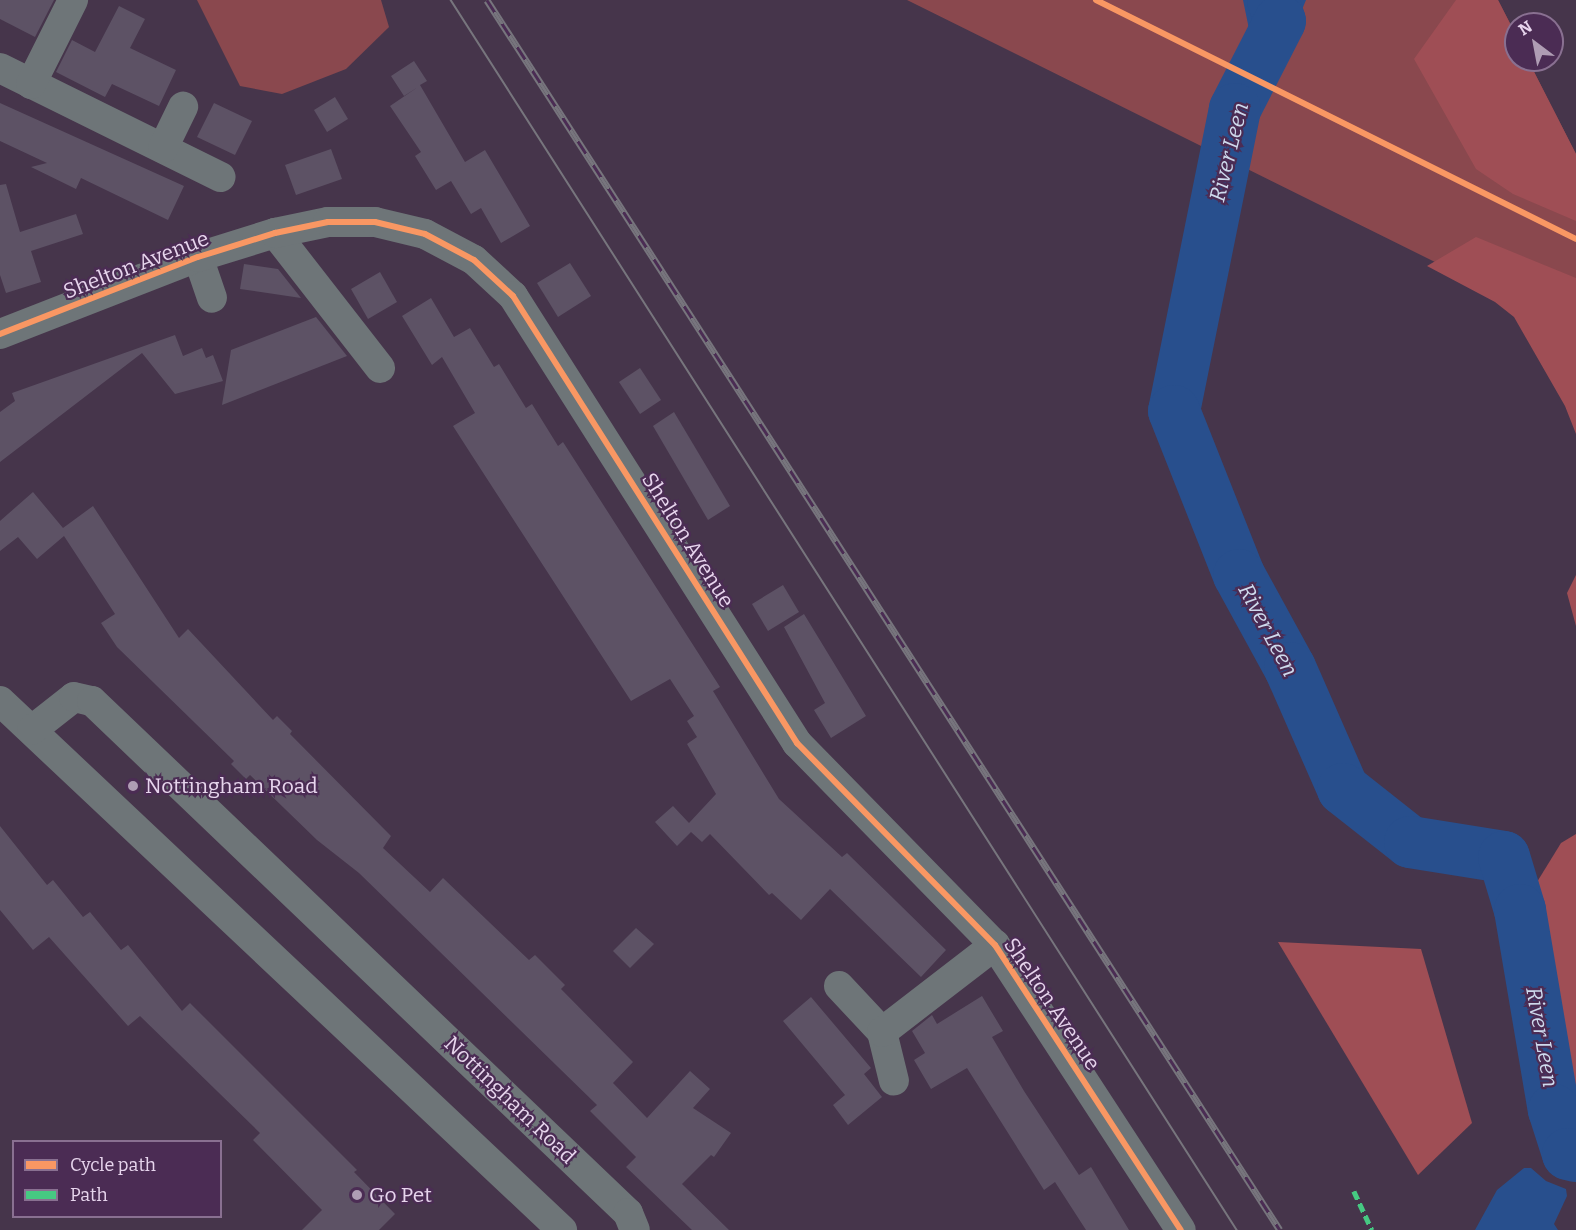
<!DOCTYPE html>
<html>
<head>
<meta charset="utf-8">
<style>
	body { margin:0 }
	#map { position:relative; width:1576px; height:1230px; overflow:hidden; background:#46354b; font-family:Bitter,serif }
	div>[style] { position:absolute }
	.green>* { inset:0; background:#8a484e }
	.forest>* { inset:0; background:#9f4e55 }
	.water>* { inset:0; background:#284f8d }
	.river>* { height:52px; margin:-26px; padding:0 26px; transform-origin:26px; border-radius:26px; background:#284f8d }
	.building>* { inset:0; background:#5d5265 }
	.minor>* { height:30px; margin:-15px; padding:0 15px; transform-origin:15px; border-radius:15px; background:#6e7578 }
	.tram>* { height:1.5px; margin:-0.75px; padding:0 0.75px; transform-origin:0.75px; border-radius:0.75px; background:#77757d }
	.rail>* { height:7px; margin-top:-3.5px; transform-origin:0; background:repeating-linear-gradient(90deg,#4b2c54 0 14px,#77757d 0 28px); box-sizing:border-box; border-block:2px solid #77757d }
	.quiet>* { height:4.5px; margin-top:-2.25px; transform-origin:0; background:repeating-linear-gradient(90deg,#46c982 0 9px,transparent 0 13.5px) }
	.cycleway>* { height:6px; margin:-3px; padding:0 3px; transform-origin:3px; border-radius:3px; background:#f99763 }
	.dots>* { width:16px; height:16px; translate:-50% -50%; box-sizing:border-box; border:3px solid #4b2c54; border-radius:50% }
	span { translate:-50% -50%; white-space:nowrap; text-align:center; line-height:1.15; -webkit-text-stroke:4.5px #4b2c54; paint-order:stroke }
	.street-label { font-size:21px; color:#e7d5ed }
	.poi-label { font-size:21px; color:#e7d5ed }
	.left { translate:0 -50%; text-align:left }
	.water-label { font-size:22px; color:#cedaed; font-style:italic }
	.legend { position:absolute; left:12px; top:1140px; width:210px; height:78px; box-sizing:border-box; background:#4b2c54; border:2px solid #897091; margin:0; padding:8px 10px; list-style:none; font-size:18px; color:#e7d5ed }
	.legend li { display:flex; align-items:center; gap:12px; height:30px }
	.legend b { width:30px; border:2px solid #897091 }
	.north { position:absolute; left:1504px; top:12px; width:60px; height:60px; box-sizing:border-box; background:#4b2c54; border:2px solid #897091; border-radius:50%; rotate:328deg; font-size:16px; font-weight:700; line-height:24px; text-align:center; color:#e7d5ed }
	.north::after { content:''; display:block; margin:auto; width:21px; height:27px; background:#af9db4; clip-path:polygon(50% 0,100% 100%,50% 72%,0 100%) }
</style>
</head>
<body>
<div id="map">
	<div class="green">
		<i style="clip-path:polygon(197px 0,381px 0,389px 27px,346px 69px,282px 94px,240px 86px)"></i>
		<i style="clip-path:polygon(907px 0,1498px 0,1516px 35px,1516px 60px,1528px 60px,1576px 154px,1576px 332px)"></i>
	</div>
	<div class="forest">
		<i style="clip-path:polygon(1456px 0,1498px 0,1516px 35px,1516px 60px,1528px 60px,1576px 154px,1576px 221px,1513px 194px,1476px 169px,1414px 59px)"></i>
		<i style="clip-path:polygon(1476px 237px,1576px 278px,1576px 434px,1565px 406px,1514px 317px,1495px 302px,1427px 266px)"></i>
		<i style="clip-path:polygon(1576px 575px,1576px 626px,1567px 593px)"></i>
		<i style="clip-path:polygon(1576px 834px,1576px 1138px,1565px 1108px,1529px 895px,1561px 843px)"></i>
		<i style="clip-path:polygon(1278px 942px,1421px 949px,1472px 1123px,1418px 1175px)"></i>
	</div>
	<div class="water">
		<i style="clip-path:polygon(1243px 0,1306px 0,1274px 77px,1233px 61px,1249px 29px)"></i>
		<i style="clip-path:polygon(1524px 1168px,1531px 1168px,1546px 1181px,1566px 1189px,1567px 1196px,1554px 1224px,1558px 1230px,1475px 1230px,1497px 1190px)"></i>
	</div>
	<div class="river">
		<i style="left:1273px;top:0;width:22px;rotate:72deg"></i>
		<i style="left:1280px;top:21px;width:99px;rotate:117.1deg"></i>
		<i style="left:1235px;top:109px;width:308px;rotate:101.4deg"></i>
		<i style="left:1174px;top:411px;width:176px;rotate:68.4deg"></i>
		<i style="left:1239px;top:575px;width:106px;rotate:61.3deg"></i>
		<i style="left:1290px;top:668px;width:132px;rotate:66.3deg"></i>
		<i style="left:1343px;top:789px;width:85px;rotate:38.3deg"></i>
		<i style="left:1410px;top:842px;width:95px;rotate:9.1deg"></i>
		<i style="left:1504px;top:857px;width:55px;rotate:73.2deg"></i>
		<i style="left:1520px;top:910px;width:203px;rotate:80.4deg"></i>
		<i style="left:1554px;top:1110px;width:46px;rotate:72.3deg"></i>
		<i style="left:1568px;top:1154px;width:8px;rotate:14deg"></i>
	</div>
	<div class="building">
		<i style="clip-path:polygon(0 0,54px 0,35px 37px,0 19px)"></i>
		<i style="clip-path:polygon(119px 6px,145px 19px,130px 48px,176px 70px,159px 106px,112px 84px,105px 97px,56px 72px,72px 40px,95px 52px)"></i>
		<i style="clip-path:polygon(414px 61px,427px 81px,420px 85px,465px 162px,485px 150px,530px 226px,501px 243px,481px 208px,471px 214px,451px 181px,436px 190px,415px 156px,421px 152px,390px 106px,418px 87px,404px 96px,391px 76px)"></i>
		<i style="clip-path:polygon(335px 97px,348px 119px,327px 132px,314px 110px)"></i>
		<i style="clip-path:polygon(0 103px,184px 186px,168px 220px,81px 178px,76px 189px,31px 167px,47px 163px,0 141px)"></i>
		<i style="clip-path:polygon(214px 103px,252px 121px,235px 155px,197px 137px)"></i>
		<i style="clip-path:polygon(331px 149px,342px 179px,296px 195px,285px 165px)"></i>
		<i style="clip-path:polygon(6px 184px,20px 232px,76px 214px,83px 234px,31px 251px,41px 282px,6px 293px,0 275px,0 185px)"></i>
		<i style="clip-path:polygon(570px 263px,591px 296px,558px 317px,537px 283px)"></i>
		<i style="clip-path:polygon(244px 264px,278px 269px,301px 298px,240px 289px)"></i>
		<i style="clip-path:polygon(380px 272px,397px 302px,368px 319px,351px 289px)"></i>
		<i style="clip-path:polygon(431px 298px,454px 337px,470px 328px,494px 367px,499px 364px,526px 408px,532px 404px,558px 446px,563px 442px,720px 687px,713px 691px,779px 799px,842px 857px,847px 853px,946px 950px,921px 977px,830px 889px,801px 920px,772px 893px,769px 895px,710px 834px,702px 842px,691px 832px,677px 846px,655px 822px,673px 806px,689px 823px,716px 794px,687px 744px,697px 737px,687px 721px,694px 716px,670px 679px,631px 701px,469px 451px,453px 426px,475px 413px,442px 357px,432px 365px,402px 316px)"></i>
		<i style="clip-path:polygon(316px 317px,347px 356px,222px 405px,231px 350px)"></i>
		<i style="clip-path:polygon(175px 335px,183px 356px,202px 348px,206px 358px,213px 355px,223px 381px,175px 394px,142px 353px,0 462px,0 412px,15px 401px,12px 393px)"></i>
		<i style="clip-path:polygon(640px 368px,661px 400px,640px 414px,619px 382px)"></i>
		<i style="clip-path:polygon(674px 412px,730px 506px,708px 520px,653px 426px)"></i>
		<i style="clip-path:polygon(33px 492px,63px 528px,93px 506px,179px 638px,188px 629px,273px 720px,277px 716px,292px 731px,290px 734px,391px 836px,383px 848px,430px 892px,443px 878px,529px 960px,535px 955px,565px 985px,561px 989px,633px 1062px,613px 1083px,647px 1118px,690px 1071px,710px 1089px,693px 1108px,731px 1133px,714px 1157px,711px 1155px,682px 1184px,729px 1230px,692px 1230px,626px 1167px,636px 1157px,590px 1111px,597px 1105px,359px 873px,317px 840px,250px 775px,246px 779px,231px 764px,234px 761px,117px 647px,101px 623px,115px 614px,64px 536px,37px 559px,18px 537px,0 551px,0 521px)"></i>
		<i style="clip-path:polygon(783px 585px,799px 612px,768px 631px,752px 604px)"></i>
		<i style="clip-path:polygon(804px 614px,866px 716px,831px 738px,814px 710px,825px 703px,784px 627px)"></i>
		<i style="clip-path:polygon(0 826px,47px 885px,53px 880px,83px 917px,90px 912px,121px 950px,128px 945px,182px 1011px,190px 1003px,357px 1170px,354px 1172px,395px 1214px,379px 1230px,302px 1230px,322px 1210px,253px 1140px,260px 1133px,140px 1016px,128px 1026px,49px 937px,33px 950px,0 910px)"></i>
		<i style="clip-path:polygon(636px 928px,654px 944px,630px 968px,613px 951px)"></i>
		<i style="clip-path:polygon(982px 996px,1003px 1031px,992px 1037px,1024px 1091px,1079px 1175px,1091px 1167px,1129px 1230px,1086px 1230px,1055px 1182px,1044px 1190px,967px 1068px,931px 1089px,914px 1060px,925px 1053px,912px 1031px,932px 1015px,937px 1024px)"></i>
		<i style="clip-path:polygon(811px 997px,871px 1068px,864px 1074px,882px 1097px,848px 1125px,833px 1105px,845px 1095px,783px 1021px)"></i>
	</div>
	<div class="minor">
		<i style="left:0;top:68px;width:246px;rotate:26.3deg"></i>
		<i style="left:31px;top:84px;width:94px;rotate:-63.4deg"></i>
		<i style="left:163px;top:148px;width:46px;rotate:-64deg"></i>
		<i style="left:275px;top:233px;width:171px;rotate:52.1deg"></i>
		<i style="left:198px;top:257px;width:43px;rotate:71.1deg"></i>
		<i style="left:0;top:334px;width:212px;rotate:-21.3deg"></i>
		<i style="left:198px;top:257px;width:81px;rotate:-17.3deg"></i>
		<i style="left:275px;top:233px;width:54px;rotate:-11.7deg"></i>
		<i style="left:328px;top:222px;width:47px"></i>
		<i style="left:375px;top:222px;width:51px;rotate:13.5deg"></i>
		<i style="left:425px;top:234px;width:55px;rotate:28deg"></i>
		<i style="left:474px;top:260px;width:53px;rotate:42.7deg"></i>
		<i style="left:513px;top:296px;width:530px;rotate:57.57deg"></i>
		<i style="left:797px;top:743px;width:283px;rotate:45.6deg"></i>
		<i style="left:995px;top:945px;width:340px;rotate:56.9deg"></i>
		<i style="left:0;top:701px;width:772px;rotate:43.27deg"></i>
		<i style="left:32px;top:730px;width:53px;rotate:-38.2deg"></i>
		<i style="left:74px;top:697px;width:18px;rotate:13deg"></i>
		<i style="left:92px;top:701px;width:741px;rotate:43.69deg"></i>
		<i style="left:628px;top:1213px;width:18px;rotate:68deg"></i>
		<i style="left:839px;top:986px;width:63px;rotate:46.9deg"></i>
		<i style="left:882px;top:1032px;width:50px;rotate:76.2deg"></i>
		<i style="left:882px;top:1032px;width:143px;rotate:-37.6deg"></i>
	</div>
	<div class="tram">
		<i style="left:451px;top:0;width:1460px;rotate:57.42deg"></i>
	</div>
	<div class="rail">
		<i style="left:487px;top:0;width:1463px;rotate:57.19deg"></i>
	</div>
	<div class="quiet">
		<i style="left:1354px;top:1191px;width:43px;rotate:65.2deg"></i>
	</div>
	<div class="cycleway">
		<i style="left:1096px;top:0;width:536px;rotate:26.47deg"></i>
		<i style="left:0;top:334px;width:212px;rotate:-21.3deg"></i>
		<i style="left:198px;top:257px;width:81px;rotate:-17.3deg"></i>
		<i style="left:275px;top:233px;width:54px;rotate:-11.7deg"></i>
		<i style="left:328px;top:222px;width:47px"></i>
		<i style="left:375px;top:222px;width:51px;rotate:13.5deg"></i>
		<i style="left:425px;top:234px;width:55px;rotate:28deg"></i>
		<i style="left:474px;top:260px;width:53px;rotate:42.7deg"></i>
		<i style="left:513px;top:296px;width:530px;rotate:57.57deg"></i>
		<i style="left:797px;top:743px;width:283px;rotate:45.6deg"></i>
		<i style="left:995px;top:945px;width:340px;rotate:56.9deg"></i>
	</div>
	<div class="dots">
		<i style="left:133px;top:786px;background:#af9db4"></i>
		<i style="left:357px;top:1195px;background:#af9db4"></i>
	</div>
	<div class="street-label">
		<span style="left:136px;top:265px;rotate:-21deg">Shelton Avenue</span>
		<span style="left:688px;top:540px;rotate:58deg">Shelton Avenue</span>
		<span style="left:1052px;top:1004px;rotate:56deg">Shelton Avenue</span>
		<span style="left:510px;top:1100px;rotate:44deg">Nottingham Road</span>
	</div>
	<div class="poi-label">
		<span class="left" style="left:145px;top:786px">Nottingham Road</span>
		<span class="left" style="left:369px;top:1195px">Go Pet</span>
	</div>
	<div class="water-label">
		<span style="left:1229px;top:152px;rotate:-76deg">River Leen</span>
		<span style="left:1268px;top:630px;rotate:62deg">River Leen</span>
		<span style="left:1542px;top:1037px;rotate:80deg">River Leen</span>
	</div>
	<ul class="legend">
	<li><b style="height:8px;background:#f99763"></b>Cycle path</li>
	<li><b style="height:8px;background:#46c982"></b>Path</li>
	</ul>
	<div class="north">N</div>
</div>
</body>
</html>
